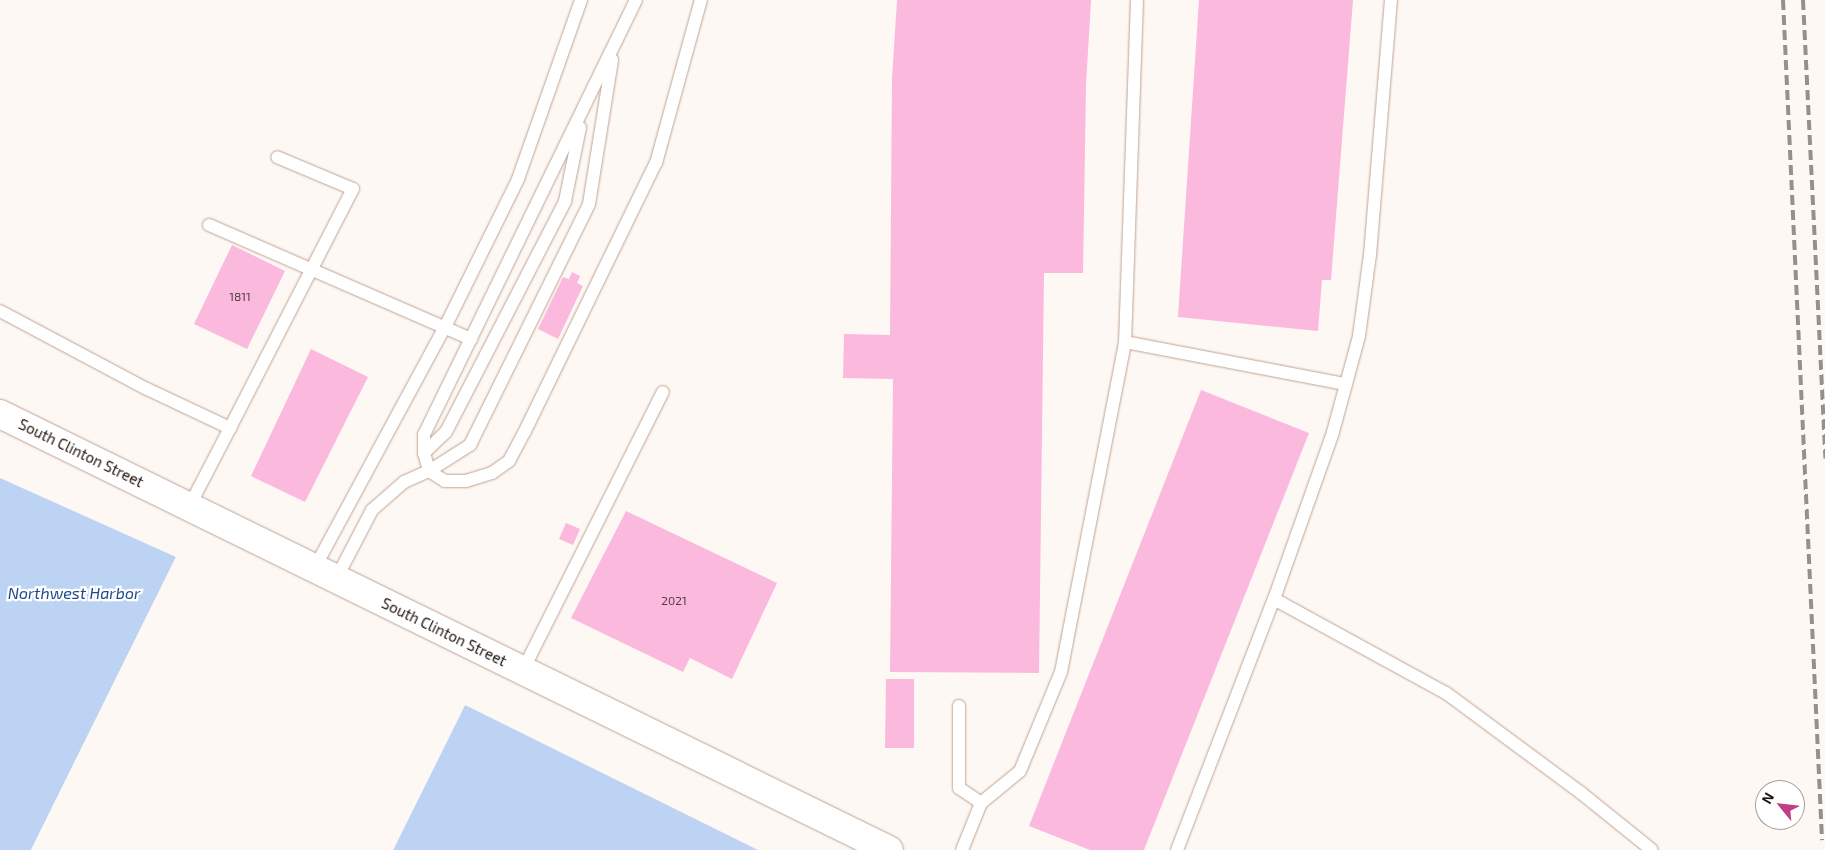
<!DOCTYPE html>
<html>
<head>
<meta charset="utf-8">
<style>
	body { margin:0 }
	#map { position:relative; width:1825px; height:850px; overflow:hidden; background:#fef8f4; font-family:"Exo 2",sans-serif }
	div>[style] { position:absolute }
	.water>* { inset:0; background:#bdd3f4 }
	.pier>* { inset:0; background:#fef8f4 }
	.building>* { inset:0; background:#fab9dd }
	.roads { filter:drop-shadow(0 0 1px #bfa392) drop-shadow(0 0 1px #bfa392) }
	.service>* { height:12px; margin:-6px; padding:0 6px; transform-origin:6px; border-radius:6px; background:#fff }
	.secondary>* { height:28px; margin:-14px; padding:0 14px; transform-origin:14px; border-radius:14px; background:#fff }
	.rail>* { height:4px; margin-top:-2px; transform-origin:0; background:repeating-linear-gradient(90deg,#978f89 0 10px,transparent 0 15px) }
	span { translate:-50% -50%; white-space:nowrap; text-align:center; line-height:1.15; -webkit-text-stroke:4.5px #fff; paint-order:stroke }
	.number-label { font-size:12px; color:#553d41 }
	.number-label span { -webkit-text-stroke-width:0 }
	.street-label { font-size:15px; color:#1e140d }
	.water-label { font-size:16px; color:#214a8b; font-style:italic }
	.north { position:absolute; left:1755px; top:780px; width:50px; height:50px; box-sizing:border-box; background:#fff; border:1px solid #a5a19e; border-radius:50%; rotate:299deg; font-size:14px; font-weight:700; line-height:20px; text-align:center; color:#1e140d }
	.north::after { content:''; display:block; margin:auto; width:18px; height:22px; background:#bf3e87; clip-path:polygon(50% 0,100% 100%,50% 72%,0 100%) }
</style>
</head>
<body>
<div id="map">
	<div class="water">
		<i style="clip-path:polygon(0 478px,176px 557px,31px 850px,0 850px)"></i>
		<i style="clip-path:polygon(465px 705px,758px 850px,393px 850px)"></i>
	</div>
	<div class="pier">
		<i style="clip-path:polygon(176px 557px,178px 558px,34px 850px,31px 850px)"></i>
		<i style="clip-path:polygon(463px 704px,465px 705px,393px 850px,391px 850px)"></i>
	</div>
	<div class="building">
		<i style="clip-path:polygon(897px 0,1091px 0,1086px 85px,1083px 273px,1044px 273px,1039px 673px,890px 672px,893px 379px,843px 378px,844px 334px,890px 335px,892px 79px)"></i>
		<i style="clip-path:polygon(1199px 0,1353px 0,1331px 280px,1322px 280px,1318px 331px,1178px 317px)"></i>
		<i style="clip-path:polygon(232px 245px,285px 271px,247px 349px,194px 324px)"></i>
		<i style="clip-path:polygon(572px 272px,580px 276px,577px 283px,583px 286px,558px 339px,538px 329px,563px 277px,569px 279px)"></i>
		<i style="clip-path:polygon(311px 349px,368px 377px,305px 502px,251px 476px)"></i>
		<i style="clip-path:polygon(1201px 390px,1309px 433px,1144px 850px,1090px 850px,1029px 826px)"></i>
		<i style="clip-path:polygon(626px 511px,777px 583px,732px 679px,690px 658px,683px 672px,571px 618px)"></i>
		<i style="clip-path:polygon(566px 523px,580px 529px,573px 545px,559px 539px)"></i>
		<i style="clip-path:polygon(886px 679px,914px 679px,914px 748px,885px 748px)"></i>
	</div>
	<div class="roads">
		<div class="service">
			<i style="left:636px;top:0;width:483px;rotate:116deg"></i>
			<i style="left:424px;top:434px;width:19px;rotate:90deg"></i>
			<i style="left:424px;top:453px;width:19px;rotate:74deg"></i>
			<i style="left:429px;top:471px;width:19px;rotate:32deg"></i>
			<i style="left:445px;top:481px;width:21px"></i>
			<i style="left:466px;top:481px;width:27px;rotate:-17deg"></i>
			<i style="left:492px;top:473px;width:21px;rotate:-35deg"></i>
			<i style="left:509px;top:461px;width:34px;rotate:-62deg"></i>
			<i style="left:525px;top:431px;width:298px;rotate:-64deg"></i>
			<i style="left:656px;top:163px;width:169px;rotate:-74.6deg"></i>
			<i style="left:1137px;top:0;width:342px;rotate:92deg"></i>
			<i style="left:1125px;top:342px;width:225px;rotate:10.8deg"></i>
			<i style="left:209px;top:225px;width:286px;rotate:23.5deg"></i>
			<i style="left:0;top:311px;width:166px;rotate:28deg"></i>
			<i style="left:147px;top:389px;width:92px;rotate:25.2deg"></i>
			<i style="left:230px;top:428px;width:269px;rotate:-62.8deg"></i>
			<i style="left:353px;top:189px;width:82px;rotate:-157.2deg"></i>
			<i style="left:424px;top:453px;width:30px;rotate:-44deg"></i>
			<i style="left:446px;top:432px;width:260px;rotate:-62.7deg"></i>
			<i style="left:565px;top:201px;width:75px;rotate:-78.4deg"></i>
			<i style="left:189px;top:507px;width:89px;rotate:-62.6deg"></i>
			<i style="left:314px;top:569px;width:275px;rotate:-61.6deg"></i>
			<i style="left:445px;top:327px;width:165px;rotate:-63.7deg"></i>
			<i style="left:518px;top:179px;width:190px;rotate:-70.6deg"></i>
			<i style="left:336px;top:579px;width:78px;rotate:-62.4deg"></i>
			<i style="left:372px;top:510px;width:43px;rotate:-41.2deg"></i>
			<i style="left:404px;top:482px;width:27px;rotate:-24deg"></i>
			<i style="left:429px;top:471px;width:49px;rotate:-32.4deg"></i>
			<i style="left:470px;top:445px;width:269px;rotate:-63.7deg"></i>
			<i style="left:589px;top:204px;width:146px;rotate:-80.9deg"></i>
			<i style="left:1274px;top:599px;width:196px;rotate:28.7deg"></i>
			<i style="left:1446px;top:693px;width:167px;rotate:36.5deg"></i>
			<i style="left:1580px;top:792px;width:92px;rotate:38.9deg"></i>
			<i style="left:523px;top:670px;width:311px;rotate:-63.3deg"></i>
			<i style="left:959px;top:706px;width:82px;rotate:90deg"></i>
			<i style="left:959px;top:788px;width:27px;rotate:34deg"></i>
			<i style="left:962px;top:850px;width:51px;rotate:-68deg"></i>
			<i style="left:981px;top:803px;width:50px;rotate:-39.4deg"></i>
			<i style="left:1020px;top:771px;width:107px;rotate:-67.5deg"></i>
			<i style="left:1061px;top:672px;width:336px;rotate:-79deg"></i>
			<i style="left:1177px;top:850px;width:269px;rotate:-68.9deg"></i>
			<i style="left:1274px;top:599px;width:177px;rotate:-70.5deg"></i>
			<i style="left:1333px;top:432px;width:99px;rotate:-74.8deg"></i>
			<i style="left:1359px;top:336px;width:82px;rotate:-82.3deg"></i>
			<i style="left:1370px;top:255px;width:256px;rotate:-85.3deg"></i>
		</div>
		<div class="secondary">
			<i style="left:0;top:414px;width:990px;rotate:26.13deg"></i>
		</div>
	</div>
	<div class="rail">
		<i style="left:1783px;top:0;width:841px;rotate:87.34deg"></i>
		<i style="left:1803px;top:0;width:459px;rotate:87.2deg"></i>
	</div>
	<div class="number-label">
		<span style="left:240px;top:297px">1811</span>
		<span style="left:674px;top:601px">2021</span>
	</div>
	<div class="street-label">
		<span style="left:81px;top:453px;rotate:26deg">South Clinton Street</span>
		<span style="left:444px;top:632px;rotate:26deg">South Clinton Street</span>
	</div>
	<div class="water-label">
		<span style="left:74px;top:593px">Northwest Harbor</span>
	</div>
	<div class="north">N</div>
</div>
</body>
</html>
